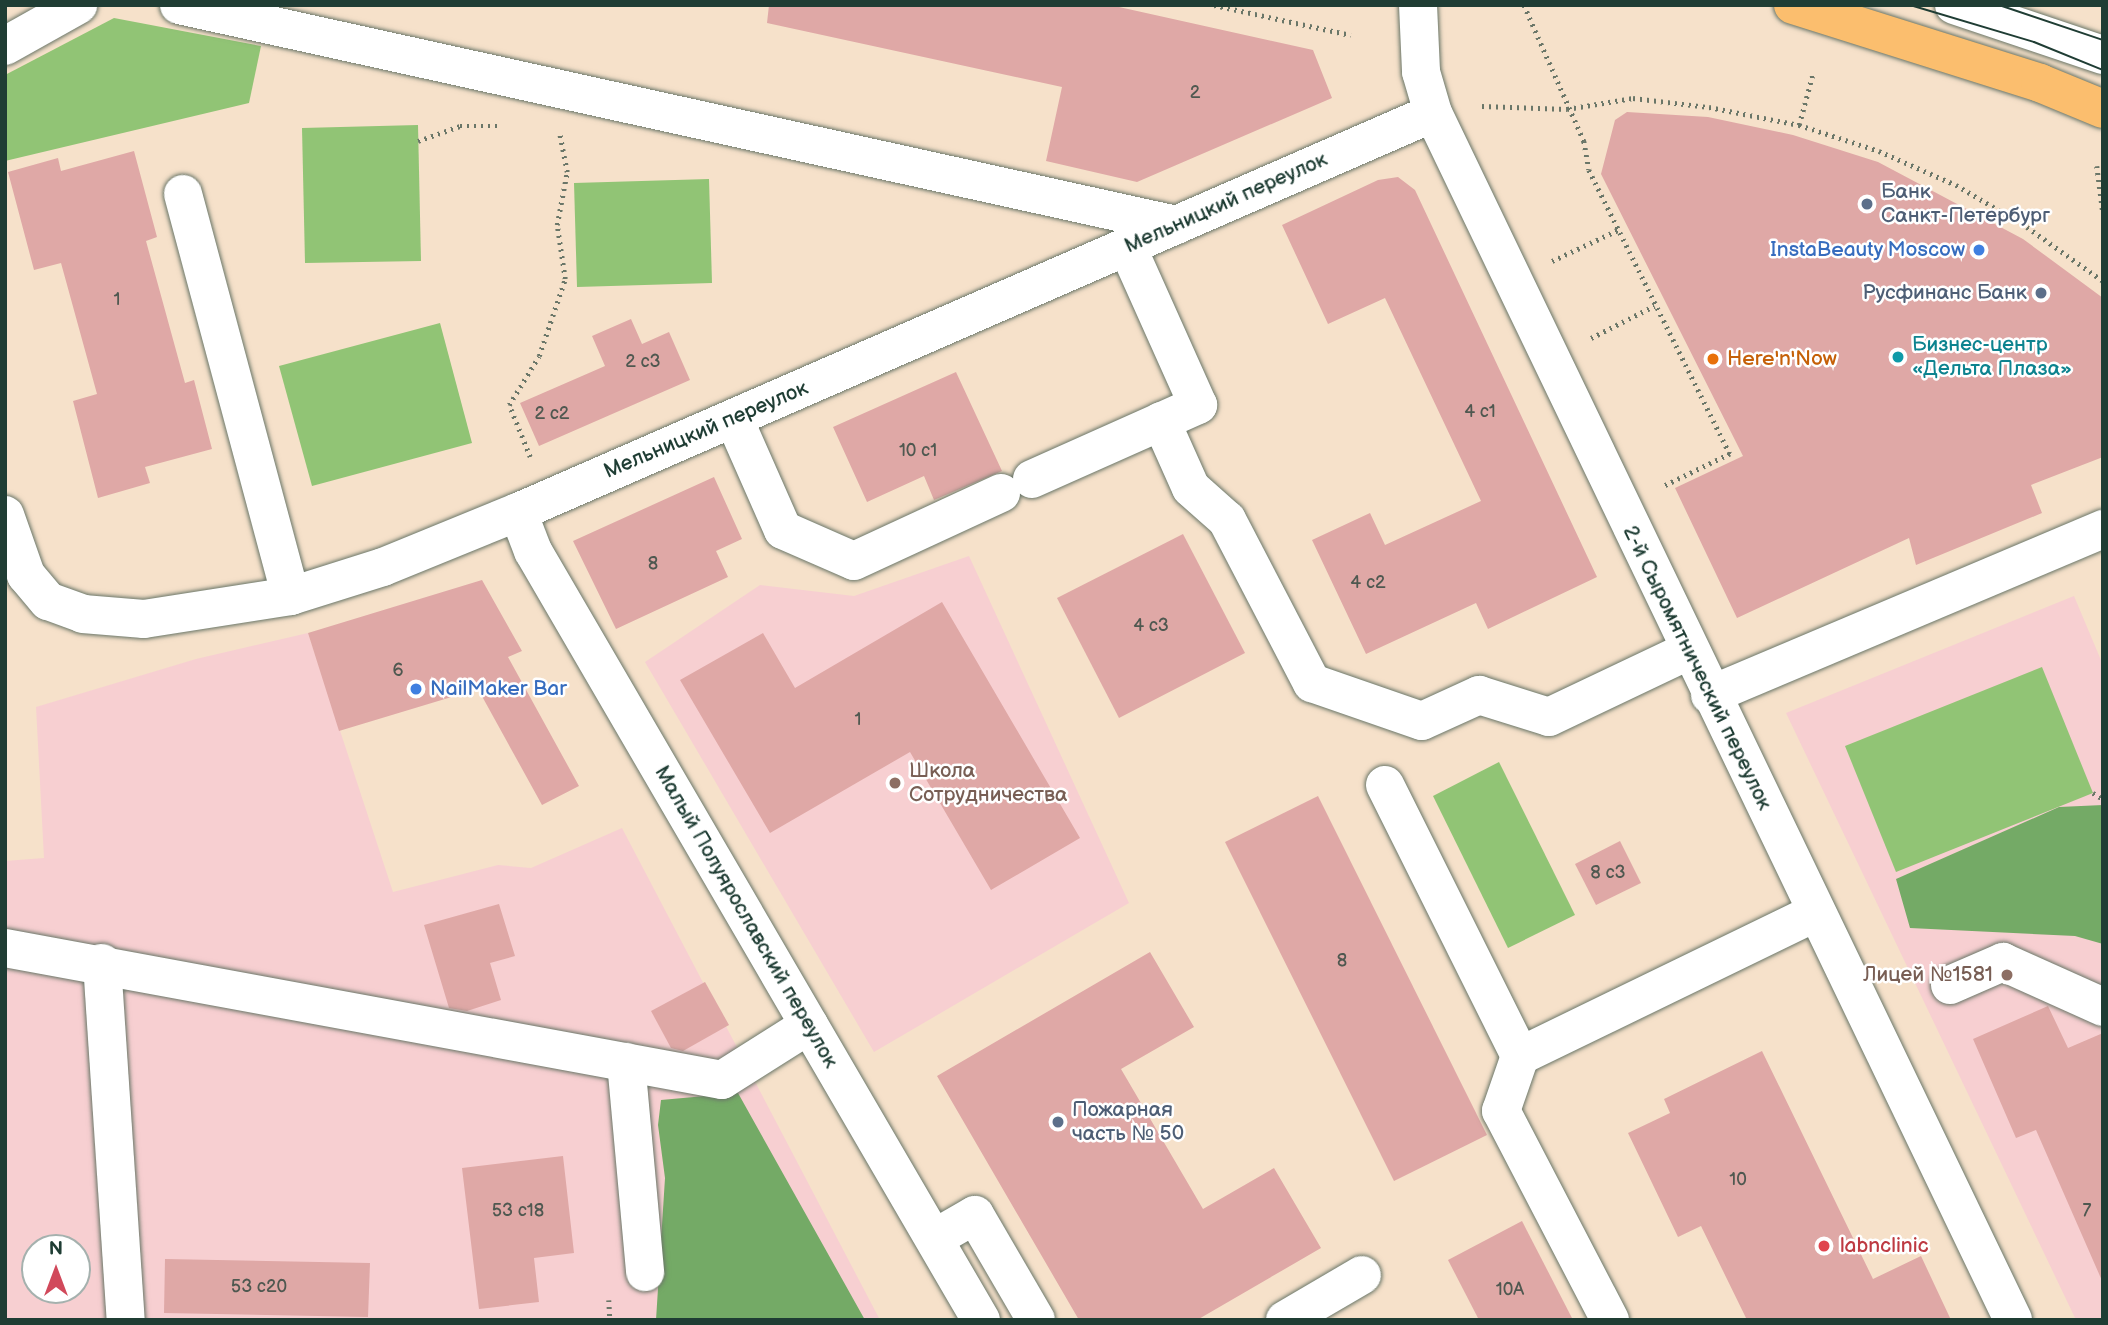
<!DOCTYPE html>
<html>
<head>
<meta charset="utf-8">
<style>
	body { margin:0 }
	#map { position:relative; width:2108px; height:1325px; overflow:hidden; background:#f6e1ca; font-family:"Balsamiq Sans",sans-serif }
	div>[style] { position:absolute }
	.built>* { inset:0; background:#f7cfd1 }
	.green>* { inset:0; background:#91c475 }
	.forest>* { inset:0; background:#74aa66 }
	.building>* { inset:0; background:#dfa8a6 }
	.path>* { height:4.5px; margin-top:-2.25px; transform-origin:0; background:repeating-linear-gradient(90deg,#6a7668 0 2px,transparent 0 7px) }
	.roads { filter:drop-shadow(0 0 2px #6a7668) drop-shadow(0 0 2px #6a7668) }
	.minor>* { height:38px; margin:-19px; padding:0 19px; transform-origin:19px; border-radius:19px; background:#fff }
	.major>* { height:38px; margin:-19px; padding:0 19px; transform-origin:19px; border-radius:19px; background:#fbbe6e }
	.tram>* { height:2px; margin:-1px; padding:0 1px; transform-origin:1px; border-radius:1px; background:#1f3d34 }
	.dots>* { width:19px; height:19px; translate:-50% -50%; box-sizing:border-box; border:4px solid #fff; border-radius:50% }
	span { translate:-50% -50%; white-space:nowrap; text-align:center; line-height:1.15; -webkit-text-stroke:5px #fff; paint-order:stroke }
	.number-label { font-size:18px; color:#4f5850 }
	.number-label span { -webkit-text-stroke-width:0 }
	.service-label { font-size:21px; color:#4e5e75 }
	.left { translate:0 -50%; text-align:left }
	.right { translate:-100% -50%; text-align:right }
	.street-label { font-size:21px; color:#1f3d34 }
	.shop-label { font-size:21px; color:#366cbe }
	.culture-label { font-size:21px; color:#0d838f }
	.food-label { font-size:21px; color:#c56008 }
	.education-label { font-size:21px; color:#785e54 }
	.health-label { font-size:21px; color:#be3a42 }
	.frame { position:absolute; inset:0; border:7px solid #1f3d34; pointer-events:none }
	.north { position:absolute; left:21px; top:1234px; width:70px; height:70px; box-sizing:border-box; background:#fff; border:2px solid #a5b1ae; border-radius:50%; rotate:0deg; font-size:19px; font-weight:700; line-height:28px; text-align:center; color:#1f3d34 }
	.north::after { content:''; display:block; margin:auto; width:24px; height:32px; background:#d1495b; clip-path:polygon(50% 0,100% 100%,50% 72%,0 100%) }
</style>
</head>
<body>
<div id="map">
	<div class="built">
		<i style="clip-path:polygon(969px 556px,1129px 903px,874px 1052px,645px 662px,760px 585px,854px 596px)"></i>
		<i style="clip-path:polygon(2074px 596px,2103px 665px,2103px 1320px,2076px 1320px,1786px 713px)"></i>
		<i style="clip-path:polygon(evenodd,308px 633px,393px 892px,498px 865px,531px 868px,622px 828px,880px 1320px,5px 1320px,5px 861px,44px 858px,36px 707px,196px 659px,308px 633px,35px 1248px,77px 1248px,77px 1290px,35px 1290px,35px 1248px)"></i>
	</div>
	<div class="green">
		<i style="clip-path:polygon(114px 18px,261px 46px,249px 103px,5px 161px,5px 75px)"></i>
		<i style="clip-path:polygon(418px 125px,421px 261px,305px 263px,302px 128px)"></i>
		<i style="clip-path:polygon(709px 179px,712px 283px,577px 287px,574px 183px)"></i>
		<i style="clip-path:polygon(440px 323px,472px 443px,312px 486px,279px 366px)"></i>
		<i style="clip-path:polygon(2042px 667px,2093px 793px,1896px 872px,1845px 746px)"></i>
		<i style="clip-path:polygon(1499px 762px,1575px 915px,1508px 948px,1433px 796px)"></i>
	</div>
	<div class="forest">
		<i style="clip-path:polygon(2103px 805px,2103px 944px,2075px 936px,1910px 928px,1896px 879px,2059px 807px)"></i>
		<i style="clip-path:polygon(738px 1093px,865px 1320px,656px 1320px,665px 1178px,658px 1125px,661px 1100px)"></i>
	</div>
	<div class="building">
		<i style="clip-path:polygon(769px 5px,1110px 5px,1313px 50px,1332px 98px,1137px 182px,1046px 161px,1062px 87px,767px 23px)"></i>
		<i style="clip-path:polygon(1627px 112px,1708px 117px,1793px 135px,1878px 162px,2023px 239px,2103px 298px,2103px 457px,2031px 485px,2042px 513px,1916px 565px,1909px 538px,1737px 618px,1675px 488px,1743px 456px,1601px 174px,1615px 120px)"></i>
		<i style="clip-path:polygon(134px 151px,157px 237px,146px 241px,185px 383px,194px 380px,212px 449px,145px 467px,150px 483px,98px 498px,73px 401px,97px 394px,61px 263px,34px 270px,8px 172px,58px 158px,61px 171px)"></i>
		<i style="clip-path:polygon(1398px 177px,1415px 190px,1597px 577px,1488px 629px,1476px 603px,1366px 654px,1312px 540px,1370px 513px,1385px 545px,1481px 501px,1385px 298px,1328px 324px,1282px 225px,1378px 180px)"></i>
		<i style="clip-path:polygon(631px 319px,642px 344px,669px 332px,690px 380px,539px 446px,520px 403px,605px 366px,592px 336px)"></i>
		<i style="clip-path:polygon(956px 372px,1002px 471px,934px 500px,924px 476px,867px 502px,833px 427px)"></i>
		<i style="clip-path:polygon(714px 477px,742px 539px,716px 551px,728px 577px,616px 629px,573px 541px)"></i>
		<i style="clip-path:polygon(1183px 534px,1245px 653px,1119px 718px,1057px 598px)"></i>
		<i style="clip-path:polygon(482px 580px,522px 651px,508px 657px,579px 786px,542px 805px,478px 689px,339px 731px,308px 633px)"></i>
		<i style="clip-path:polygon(942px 602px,1080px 838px,991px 890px,910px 752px,770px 833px,680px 680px,763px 633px,795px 688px)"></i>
		<i style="clip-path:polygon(1318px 796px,1487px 1135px,1394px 1181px,1225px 842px)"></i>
		<i style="clip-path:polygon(1620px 841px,1641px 883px,1596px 905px,1575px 864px)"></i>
		<i style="clip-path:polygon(499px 904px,515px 956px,490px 963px,501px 1000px,467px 1011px,449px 1008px,424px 925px)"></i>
		<i style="clip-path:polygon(1150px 952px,1194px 1027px,1121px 1069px,1203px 1209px,1274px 1168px,1321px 1248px,1197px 1320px,1079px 1320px,937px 1076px)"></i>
		<i style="clip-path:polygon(705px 982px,729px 1025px,683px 1051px,671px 1048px,651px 1011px)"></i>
		<i style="clip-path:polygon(2048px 1006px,2068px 1048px,2103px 1033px,2103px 1283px,2036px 1130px,2016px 1138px,1973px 1039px)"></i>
		<i style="clip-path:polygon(1762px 1051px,1873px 1279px,1921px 1256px,1951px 1320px,1747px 1320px,1701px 1226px,1678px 1237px,1628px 1133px,1670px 1113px,1664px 1099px)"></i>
		<i style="clip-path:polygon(563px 1156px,574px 1253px,534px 1258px,539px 1302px,479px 1309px,462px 1168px)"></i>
		<i style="clip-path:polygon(1522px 1221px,1573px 1320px,1479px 1320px,1448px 1260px)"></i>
		<i style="clip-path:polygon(165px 1259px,370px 1263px,368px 1317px,164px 1313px)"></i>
	</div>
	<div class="path">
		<i style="left:1214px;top:5px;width:140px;rotate:12.4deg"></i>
		<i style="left:1524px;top:5px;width:149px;rotate:66.2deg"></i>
		<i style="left:1584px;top:141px;width:29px;rotate:80deg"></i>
		<i style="left:1589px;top:170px;width:317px;rotate:63.6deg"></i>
		<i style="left:1730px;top:454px;width:73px;rotate:154.1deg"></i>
		<i style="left:1482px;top:106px;width:85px;rotate:2deg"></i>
		<i style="left:1567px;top:109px;width:67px;rotate:-9.5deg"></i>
		<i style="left:1633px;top:98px;width:77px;rotate:6.8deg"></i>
		<i style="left:1709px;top:107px;width:92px;rotate:11.3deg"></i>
		<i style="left:1799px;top:125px;width:84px;rotate:18deg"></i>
		<i style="left:1879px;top:151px;width:84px;rotate:23.8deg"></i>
		<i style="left:1956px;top:185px;width:82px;rotate:30.6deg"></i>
		<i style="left:2027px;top:227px;width:93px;rotate:35.4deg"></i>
		<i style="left:1799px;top:125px;width:54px;rotate:-74.9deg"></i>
		<i style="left:418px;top:141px;width:45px;rotate:-19.7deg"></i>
		<i style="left:460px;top:126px;width:41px"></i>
		<i style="left:2097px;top:166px;width:47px;rotate:82.7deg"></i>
		<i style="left:1552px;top:261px;width:73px;rotate:-25.2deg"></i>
		<i style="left:1591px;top:338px;width:71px;rotate:-26.9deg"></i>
		<i style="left:530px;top:457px;width:56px;rotate:-112deg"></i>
		<i style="left:509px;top:405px;width:57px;rotate:-58.5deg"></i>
		<i style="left:539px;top:356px;width:81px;rotate:-71.3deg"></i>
		<i style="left:565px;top:279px;width:55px;rotate:-98.4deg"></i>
		<i style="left:557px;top:225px;width:54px;rotate:-79.3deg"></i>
		<i style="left:567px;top:172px;width:38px;rotate:-101deg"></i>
		<i style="left:2093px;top:793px;width:12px;rotate:31deg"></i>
		<i style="left:609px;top:1300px;width:20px;rotate:87deg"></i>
	</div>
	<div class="roads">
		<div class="minor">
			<i style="left:179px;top:5px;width:1021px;rotate:12.44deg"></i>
			<i style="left:1418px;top:5px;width:67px;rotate:87.4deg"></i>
			<i style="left:1421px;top:72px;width:43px;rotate:73.7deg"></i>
			<i style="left:1433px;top:113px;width:1339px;rotate:64.33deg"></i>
			<i style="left:1954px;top:5px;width:157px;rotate:18.6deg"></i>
			<i style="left:5px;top:46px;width:84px;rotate:-29.3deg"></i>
			<i style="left:183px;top:194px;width:416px;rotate:75deg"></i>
			<i style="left:734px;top:419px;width:121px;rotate:66.2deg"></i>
			<i style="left:783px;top:530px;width:77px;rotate:23.6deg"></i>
			<i style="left:854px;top:561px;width:162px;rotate:-24.8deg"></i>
			<i style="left:1161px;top:421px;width:73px;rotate:65.9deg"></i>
			<i style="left:1191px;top:488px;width:48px;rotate:41.6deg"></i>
			<i style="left:1227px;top:520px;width:184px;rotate:62.5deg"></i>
			<i style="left:1312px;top:683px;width:116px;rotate:19.1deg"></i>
			<i style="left:1422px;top:721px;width:63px;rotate:-24.5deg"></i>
			<i style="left:1479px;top:695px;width:73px;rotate:17.4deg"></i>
			<i style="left:1549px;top:717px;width:154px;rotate:-25.4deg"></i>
			<i style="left:1032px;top:479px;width:182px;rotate:-24deg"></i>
			<i style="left:1198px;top:405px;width:174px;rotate:-114.1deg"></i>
			<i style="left:518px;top:512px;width:42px;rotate:69deg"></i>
			<i style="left:533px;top:551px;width:890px;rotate:59.78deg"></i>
			<i style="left:5px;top:515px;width:64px;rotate:70.7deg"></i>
			<i style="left:26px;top:575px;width:34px;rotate:50deg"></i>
			<i style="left:48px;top:601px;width:37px;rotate:20deg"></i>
			<i style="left:83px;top:614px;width:61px;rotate:4.7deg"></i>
			<i style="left:144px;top:619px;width:149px;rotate:-8.9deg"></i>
			<i style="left:291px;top:596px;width:96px;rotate:-17.5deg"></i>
			<i style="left:383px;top:567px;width:146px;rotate:-22.2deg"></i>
			<i style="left:518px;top:512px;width:998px;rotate:-23.56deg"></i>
			<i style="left:1710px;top:695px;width:427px;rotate:-22.9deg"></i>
			<i style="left:1385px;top:785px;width:303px;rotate:63.5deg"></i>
			<i style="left:5px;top:948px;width:729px;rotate:10.43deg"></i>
			<i style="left:722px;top:1080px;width:103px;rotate:-32.3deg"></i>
			<i style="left:102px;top:963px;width:358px;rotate:86.2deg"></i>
			<i style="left:1950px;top:985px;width:58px;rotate:-23.5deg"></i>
			<i style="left:2003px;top:962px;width:110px;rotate:24.2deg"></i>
			<i style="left:626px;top:1062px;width:211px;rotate:84.8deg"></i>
			<i style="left:935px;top:1238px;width:46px;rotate:-29.9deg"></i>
			<i style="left:975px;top:1215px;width:121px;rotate:59.8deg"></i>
			<i style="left:1285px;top:1320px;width:89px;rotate:-30.3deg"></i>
			<i style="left:1610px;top:1320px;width:236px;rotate:-117.5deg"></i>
			<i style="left:1501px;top:1111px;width:58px;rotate:-70.9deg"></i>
			<i style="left:1520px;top:1056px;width:328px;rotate:-25.9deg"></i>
		</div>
		<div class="major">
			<i style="left:1793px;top:5px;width:259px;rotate:17.5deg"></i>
			<i style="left:2040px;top:83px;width:68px;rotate:22.4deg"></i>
		</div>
	</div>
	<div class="tram">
		<i style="left:1910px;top:5px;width:129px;rotate:16.6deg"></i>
		<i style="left:2034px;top:42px;width:74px;rotate:22.1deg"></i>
		<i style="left:1999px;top:5px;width:110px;rotate:18.6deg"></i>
	</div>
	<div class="dots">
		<i style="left:1867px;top:204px;background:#5c6f8a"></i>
		<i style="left:1979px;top:250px;background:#3f7fe0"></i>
		<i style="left:2041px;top:293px;background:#5c6f8a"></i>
		<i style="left:1898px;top:357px;background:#0f9aa8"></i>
		<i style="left:1713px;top:359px;background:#e8710a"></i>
		<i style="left:416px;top:689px;background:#3f7fe0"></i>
		<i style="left:895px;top:783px;background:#8d6e63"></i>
		<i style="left:2007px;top:975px;background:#8d6e63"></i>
		<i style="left:1058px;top:1122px;background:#5c6f8a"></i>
		<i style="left:1824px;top:1246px;background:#e0444e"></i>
	</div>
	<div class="number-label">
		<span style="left:1195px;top:93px">2</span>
		<span style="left:117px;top:300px">1</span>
		<span style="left:643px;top:362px">2 с3</span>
		<span style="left:1480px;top:412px">4 с1</span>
		<span style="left:552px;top:414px">2 с2</span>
		<span style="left:918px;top:451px">10 с1</span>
		<span style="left:653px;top:564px">8</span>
		<span style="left:1368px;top:583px">4 с2</span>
		<span style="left:1151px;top:626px">4 с3</span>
		<span style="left:398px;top:671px">6</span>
		<span style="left:858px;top:720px">1</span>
		<span style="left:1608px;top:873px">8 с3</span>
		<span style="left:1342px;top:961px">8</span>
		<span style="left:1738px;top:1180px">10</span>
		<span style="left:518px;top:1211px">53 с18</span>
		<span style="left:2087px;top:1211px">7</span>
		<span style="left:259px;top:1287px">53 с20</span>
		<span style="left:1510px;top:1290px">10А</span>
	</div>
	<div class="service-label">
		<span class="left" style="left:1881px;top:204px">Банк<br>Санкт-Петербург</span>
		<span class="right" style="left:2027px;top:293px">Русфинанс Банк</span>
		<span class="left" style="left:1072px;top:1122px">Пожарная<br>часть № 50</span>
	</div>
	<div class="street-label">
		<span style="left:1226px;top:203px;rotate:-24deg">Мельницкий переулок</span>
		<span style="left:706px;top:430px;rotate:-23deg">Мельницкий переулок</span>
		<span style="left:1697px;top:668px;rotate:64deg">2-й Сыромятнический переулок</span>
		<span style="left:746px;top:917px;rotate:60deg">Малый Полуярославский переулок</span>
	</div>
	<div class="shop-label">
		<span class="right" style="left:1965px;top:250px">InstaBeauty Moscow</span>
		<span class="left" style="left:430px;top:689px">NailMaker Bar</span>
	</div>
	<div class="culture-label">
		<span class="left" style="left:1912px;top:357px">Бизнес-центр<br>«Дельта Плаза»</span>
	</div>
	<div class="food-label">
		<span class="left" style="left:1727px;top:359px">Here'n'Now</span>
	</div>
	<div class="education-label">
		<span class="left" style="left:909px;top:783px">Школа<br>Сотрудничества</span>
		<span class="right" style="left:1993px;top:975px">Лицей №1581</span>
	</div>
	<div class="health-label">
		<span class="left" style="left:1840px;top:1246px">labnclinic</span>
	</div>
	<div class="frame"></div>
	<div class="north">N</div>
</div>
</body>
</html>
